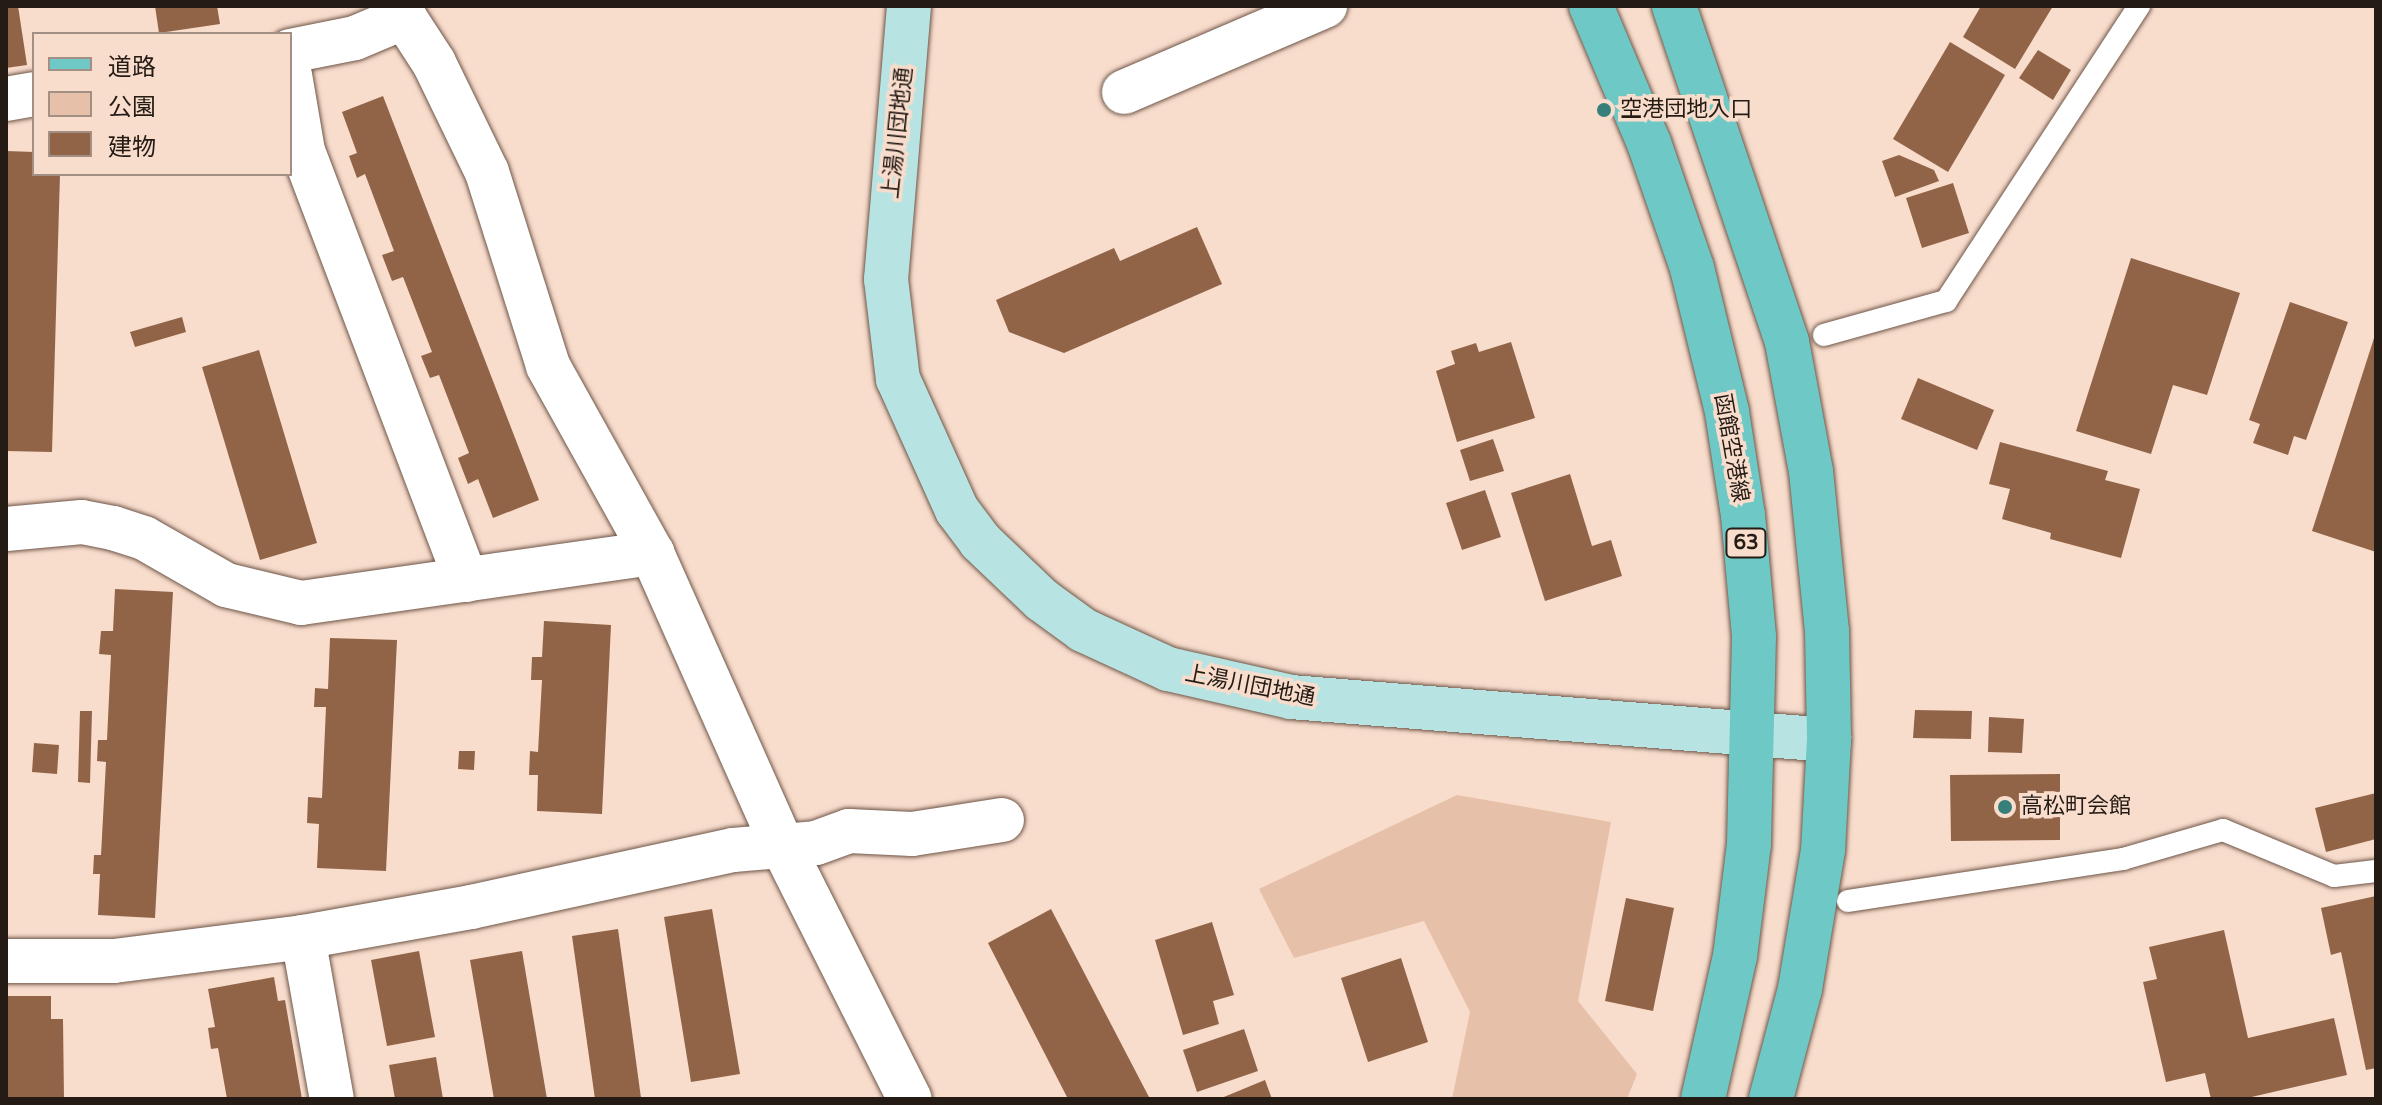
<!DOCTYPE html>
<html>
<head>
<meta charset="utf-8">
<style>
	body { margin:0 }
	#map { position:relative; width:2382px; height:1105px; overflow:hidden; background:#f8dccc; font-family:"Varela Round","Noto Sans JP",sans-serif }
	div>[style] { position:absolute }
	.green>* { inset:0; background:#e7c0a9 }
	.building>* { inset:0; background:#916447 }
	.roads { filter:drop-shadow(0 0 2px #6e5648) drop-shadow(0 0 2px #6e5648) }
	.lane>* { height:22px; margin:-11px; padding:0 11px; transform-origin:11px; border-radius:11px; background:#fff }
	.street>* { height:44px; margin:-22px; padding:0 22px; transform-origin:22px; border-radius:22px; background:#fff }
	.secondary>* { height:44px; margin:-22px; padding:0 22px; transform-origin:22px; border-radius:22px; background:#b7e4e2 }
	.primary>* { height:44px; margin:-22px; padding:0 22px; transform-origin:22px; border-radius:22px; background:#6ec8c5 }
	.dots>* { width:22px; height:22px; translate:-50% -50%; box-sizing:border-box; border:4px solid #f8dccc; border-radius:50% }
	span { translate:-50% -50%; white-space:nowrap; text-align:center; line-height:1.15; -webkit-text-stroke:7px #f8dccc; paint-order:stroke }
	.shield-label span { padding:2px 6px; background:#f8dccc; border:2px solid; border-radius:6px; -webkit-text-stroke-width:0 }
	.shield-label { font-size:20px; color:#241b15; font-weight:700 }
	.poi-label { font-size:22px; color:#241b15 }
	.left { translate:0 -50%; text-align:left }
	.street-label { font-size:22px; color:#241b15 }
	.frame { position:absolute; inset:0; border:8px solid #241b15; pointer-events:none }
	.legend { position:absolute; left:32px; top:32px; width:260px; height:144px; box-sizing:border-box; background:#f8dccc; border:2px solid #a38f83; margin:0; padding:10px 14px; list-style:none; font-size:24px; color:#241b15 }
	.legend li { display:flex; align-items:center; gap:16px; height:40px }
	.legend b { width:40px; border:2px solid #a38f83 }
</style>
</head>
<body>
<div id="map">
	<div class="green">
		<i style="clip-path:polygon(1457px 795px,1611px 822px,1578px 1001px,1637px 1074px,1627px 1099px,1452px 1099px,1470px 1012px,1424px 921px,1294px 958px,1259px 889px)"></i>
	</div>
	<div class="building">
		<i style="clip-path:polygon(6px 6px,18px 6px,27px 65px,6px 68px)"></i>
		<i style="clip-path:polygon(155px 6px,217px 6px,220px 24px,159px 33px)"></i>
		<i style="clip-path:polygon(1981px 6px,2053px 6px,2015px 69px,1963px 37px)"></i>
		<i style="clip-path:polygon(1950px 42px,2005px 75px,1948px 172px,1893px 139px)"></i>
		<i style="clip-path:polygon(2038px 50px,2071px 70px,2053px 100px,2019px 78px)"></i>
		<i style="clip-path:polygon(383px 96px,539px 500px,493px 518px,478px 479px,468px 484px,458px 458px,469px 453px,439px 375px,430px 378px,421px 356px,432px 352px,403px 277px,392px 281px,382px 255px,394px 251px,365px 174px,357px 178px,349px 156px,357px 153px,342px 112px)"></i>
		<i style="clip-path:polygon(6px 151px,34px 152px,34px 174px,60px 174px,52px 452px,6px 451px)"></i>
		<i style="clip-path:polygon(1899px 155px,1934px 170px,1939px 181px,1895px 197px,1882px 161px)"></i>
		<i style="clip-path:polygon(1953px 183px,1969px 233px,1922px 248px,1906px 198px)"></i>
		<i style="clip-path:polygon(1197px 227px,1222px 284px,1064px 353px,1009px 332px,996px 300px,1114px 248px,1120px 261px)"></i>
		<i style="clip-path:polygon(2131px 258px,2240px 293px,2207px 395px,2173px 385px,2151px 454px,2076px 431px)"></i>
		<i style="clip-path:polygon(2290px 302px,2348px 322px,2306px 440px,2294px 436px,2288px 455px,2253px 443px,2260px 424px,2249px 420px)"></i>
		<i style="clip-path:polygon(182px 317px,186px 332px,135px 347px,130px 332px)"></i>
		<i style="clip-path:polygon(2375px 335px,2376px 335px,2376px 552px,2312px 531px)"></i>
		<i style="clip-path:polygon(1511px 342px,1535px 418px,1457px 442px,1436px 371px,1455px 364px,1451px 351px,1476px 343px,1479px 352px)"></i>
		<i style="clip-path:polygon(259px 350px,317px 543px,260px 560px,202px 367px)"></i>
		<i style="clip-path:polygon(1918px 378px,1994px 410px,1977px 450px,1901px 419px)"></i>
		<i style="clip-path:polygon(1493px 439px,1504px 471px,1470px 481px,1460px 450px)"></i>
		<i style="clip-path:polygon(2000px 442px,2108px 471px,2105px 480px,2140px 489px,2121px 558px,2050px 539px,2051px 533px,2002px 519px,2010px 489px,1989px 484px)"></i>
		<i style="clip-path:polygon(1570px 474px,1592px 546px,1611px 540px,1622px 576px,1545px 601px,1511px 493px)"></i>
		<i style="clip-path:polygon(1485px 490px,1501px 537px,1462px 550px,1446px 503px)"></i>
		<i style="clip-path:polygon(115px 589px,173px 592px,155px 918px,98px 915px,100px 874px,93px 874px,94px 855px,101px 855px,106px 762px,97px 761px,98px 740px,107px 740px,111px 655px,99px 654px,101px 631px,113px 631px)"></i>
		<i style="clip-path:polygon(544px 621px,611px 625px,602px 814px,537px 811px,538px 775px,529px 775px,530px 751px,538px 752px,542px 680px,531px 680px,532px 657px,542px 657px)"></i>
		<i style="clip-path:polygon(330px 638px,397px 640px,386px 871px,317px 868px,319px 824px,307px 823px,308px 797px,322px 798px,326px 707px,314px 707px,315px 688px,328px 689px)"></i>
		<i style="clip-path:polygon(1915px 710px,1972px 711px,1971px 739px,1913px 738px)"></i>
		<i style="clip-path:polygon(80px 711px,92px 711px,90px 783px,78px 782px)"></i>
		<i style="clip-path:polygon(1989px 717px,2024px 719px,2022px 753px,1988px 752px)"></i>
		<i style="clip-path:polygon(34px 743px,59px 745px,57px 774px,32px 772px)"></i>
		<i style="clip-path:polygon(459px 751px,475px 751px,474px 770px,458px 769px)"></i>
		<i style="clip-path:polygon(2060px 774px,2060px 840px,1951px 841px,1950px 775px)"></i>
		<i style="clip-path:polygon(2376px 793px,2376px 839px,2326px 852px,2315px 808px)"></i>
		<i style="clip-path:polygon(2376px 896px,2376px 1068px,2366px 1070px,2341px 952px,2331px 955px,2321px 908px)"></i>
		<i style="clip-path:polygon(1626px 898px,1674px 908px,1653px 1011px,1605px 1001px)"></i>
		<i style="clip-path:polygon(712px 909px,740px 1074px,691px 1082px,664px 917px)"></i>
		<i style="clip-path:polygon(1051px 909px,1150px 1099px,1068px 1099px,988px 943px)"></i>
		<i style="clip-path:polygon(1212px 922px,1234px 995px,1213px 1001px,1219px 1024px,1183px 1035px,1155px 940px)"></i>
		<i style="clip-path:polygon(618px 929px,641px 1098px,595px 1099px,572px 936px)"></i>
		<i style="clip-path:polygon(2224px 930px,2248px 1038px,2334px 1018px,2347px 1075px,2243px 1099px,2211px 1099px,2205px 1073px,2166px 1082px,2143px 982px,2157px 979px,2149px 947px)"></i>
		<i style="clip-path:polygon(419px 951px,435px 1037px,387px 1046px,371px 960px)"></i>
		<i style="clip-path:polygon(522px 951px,547px 1099px,494px 1099px,470px 960px)"></i>
		<i style="clip-path:polygon(1401px 958px,1428px 1042px,1368px 1062px,1341px 978px)"></i>
		<i style="clip-path:polygon(274px 977px,278px 1001px,285px 1000px,302px 1099px,227px 1099px,218px 1048px,211px 1049px,208px 1028px,215px 1027px,208px 989px)"></i>
		<i style="clip-path:polygon(6px 996px,51px 996px,51px 1019px,63px 1019px,64px 1099px,6px 1099px)"></i>
		<i style="clip-path:polygon(1244px 1029px,1258px 1071px,1197px 1092px,1183px 1050px)"></i>
		<i style="clip-path:polygon(436px 1057px,443px 1099px,395px 1099px,389px 1065px)"></i>
		<i style="clip-path:polygon(1265px 1080px,1272px 1099px,1219px 1099px)"></i>
	</div>
	<div class="roads">
		<div class="lane">
			<i style="left:1824px;top:335px;width:127px;rotate:-15.6deg"></i>
			<i style="left:1946px;top:301px;width:353px;rotate:-56.8deg"></i>
			<i style="left:1848px;top:901px;width:278px;rotate:-8.7deg"></i>
			<i style="left:2123px;top:859px;width:104px;rotate:-16.2deg"></i>
			<i style="left:2223px;top:830px;width:120px;rotate:22.5deg"></i>
			<i style="left:2334px;top:876px;width:42px;rotate:-6.8deg"></i>
		</div>
		<div class="street">
			<i style="left:397px;top:6px;width:68px;rotate:57deg"></i>
			<i style="left:434px;top:63px;width:121px;rotate:64.1deg"></i>
			<i style="left:487px;top:172px;width:203px;rotate:72.5deg"></i>
			<i style="left:548px;top:366px;width:214px;rotate:60.9deg"></i>
			<i style="left:652px;top:553px;width:322px;rotate:66deg"></i>
			<i style="left:783px;top:847px;width:282px;rotate:63.3deg"></i>
			<i style="left:290px;top:51px;width:66px;rotate:-11.3deg"></i>
			<i style="left:355px;top:38px;width:54px;rotate:-22.8deg"></i>
			<i style="left:290px;top:75px;width:77px;rotate:80.3deg"></i>
			<i style="left:303px;top:151px;width:459px;rotate:69.2deg"></i>
			<i style="left:1124px;top:92px;width:219px;rotate:-23.2deg"></i>
			<i style="left:6px;top:99px;width:28px;rotate:-10deg"></i>
			<i style="left:6px;top:529px;width:76px;rotate:-5.3deg"></i>
			<i style="left:82px;top:522px;width:32px;rotate:11deg"></i>
			<i style="left:113px;top:528px;width:33px;rotate:18deg"></i>
			<i style="left:144px;top:538px;width:95px;rotate:29.8deg"></i>
			<i style="left:226px;top:585px;width:77px;rotate:13.5deg"></i>
			<i style="left:301px;top:603px;width:355px;rotate:-8.1deg"></i>
			<i style="left:303px;top:937px;width:165px;rotate:79.9deg"></i>
			<i style="left:6px;top:961px;width:108px"></i>
			<i style="left:114px;top:961px;width:191px;rotate:-7.2deg"></i>
			<i style="left:303px;top:937px;width:171px;rotate:-10.1deg"></i>
			<i style="left:471px;top:907px;width:268px;rotate:-12.3deg"></i>
			<i style="left:733px;top:850px;width:83px;rotate:-4.8deg"></i>
			<i style="left:816px;top:843px;width:35px;rotate:-20deg"></i>
			<i style="left:849px;top:831px;width:63px;rotate:2.7deg"></i>
			<i style="left:912px;top:834px;width:91px;rotate:-8.8deg"></i>
		</div>
		<div class="secondary">
			<i style="left:909px;top:6px;width:274px;rotate:94.8deg"></i>
			<i style="left:886px;top:279px;width:101px;rotate:83.2deg"></i>
			<i style="left:898px;top:379px;width:144px;rotate:65.8deg"></i>
			<i style="left:957px;top:510px;width:39px;rotate:53deg"></i>
			<i style="left:980px;top:541px;width:86px;rotate:43.6deg"></i>
			<i style="left:1042px;top:600px;width:51px;rotate:36.2deg"></i>
			<i style="left:1083px;top:630px;width:94px;rotate:24.6deg"></i>
			<i style="left:1168px;top:669px;width:126px;rotate:12.8deg"></i>
			<i style="left:1291px;top:697px;width:540px;rotate:4.57deg"></i>
		</div>
		<div class="primary">
			<i style="left:1591px;top:6px;width:149px;rotate:67.1deg"></i>
			<i style="left:1649px;top:143px;width:132px;rotate:71deg"></i>
			<i style="left:1692px;top:268px;width:148px;rotate:76.3deg"></i>
			<i style="left:1727px;top:412px;width:104px;rotate:81.2deg"></i>
			<i style="left:1743px;top:515px;width:122px;rotate:84.8deg"></i>
			<i style="left:1754px;top:637px;width:207px;rotate:91.4deg"></i>
			<i style="left:1749px;top:844px;width:113px;rotate:97.1deg"></i>
			<i style="left:1735px;top:956px;width:147px;rotate:102.6deg"></i>
			<i style="left:1674px;top:6px;width:354px;rotate:71.4deg"></i>
			<i style="left:1787px;top:342px;width:131px;rotate:79.5deg"></i>
			<i style="left:1811px;top:471px;width:161px;rotate:84.3deg"></i>
			<i style="left:1827px;top:631px;width:109px;rotate:88.9deg"></i>
			<i style="left:1829px;top:740px;width:110px;rotate:93.1deg"></i>
			<i style="left:1823px;top:850px;width:141px;rotate:99.4deg"></i>
			<i style="left:1800px;top:989px;width:114px;rotate:104.8deg"></i>
		</div>
	</div>
	<div class="dots">
		<i style="left:1604px;top:110px;background:#377f7b"></i>
		<i style="left:2005px;top:807px;background:#377f7b"></i>
	</div>
	<div class="shield-label">
		<span style="left:1746px;top:543px">63</span>
	</div>
	<div class="poi-label">
		<span class="left" style="left:1620px;top:110px">空港団地入口</span>
		<span class="left" style="left:2021px;top:807px">高松町会館</span>
	</div>
	<div class="street-label">
		<span style="left:898px;top:133px;rotate:-84deg">上湯川団地通</span>
		<span style="left:1731px;top:448px;rotate:80deg">函館空港線</span>
		<span style="left:1250px;top:686px;rotate:11deg">上湯川団地通</span>
	</div>
	<div class="frame"></div>
	<ul class="legend">
	<li><b style="height:10px;background:#6ec8c5"></b>道路</li>
	<li><b style="height:22px;background:#e7c0a9"></b>公園</li>
	<li><b style="height:22px;background:#916447"></b>建物</li>
	</ul>
</div>
</body>
</html>
